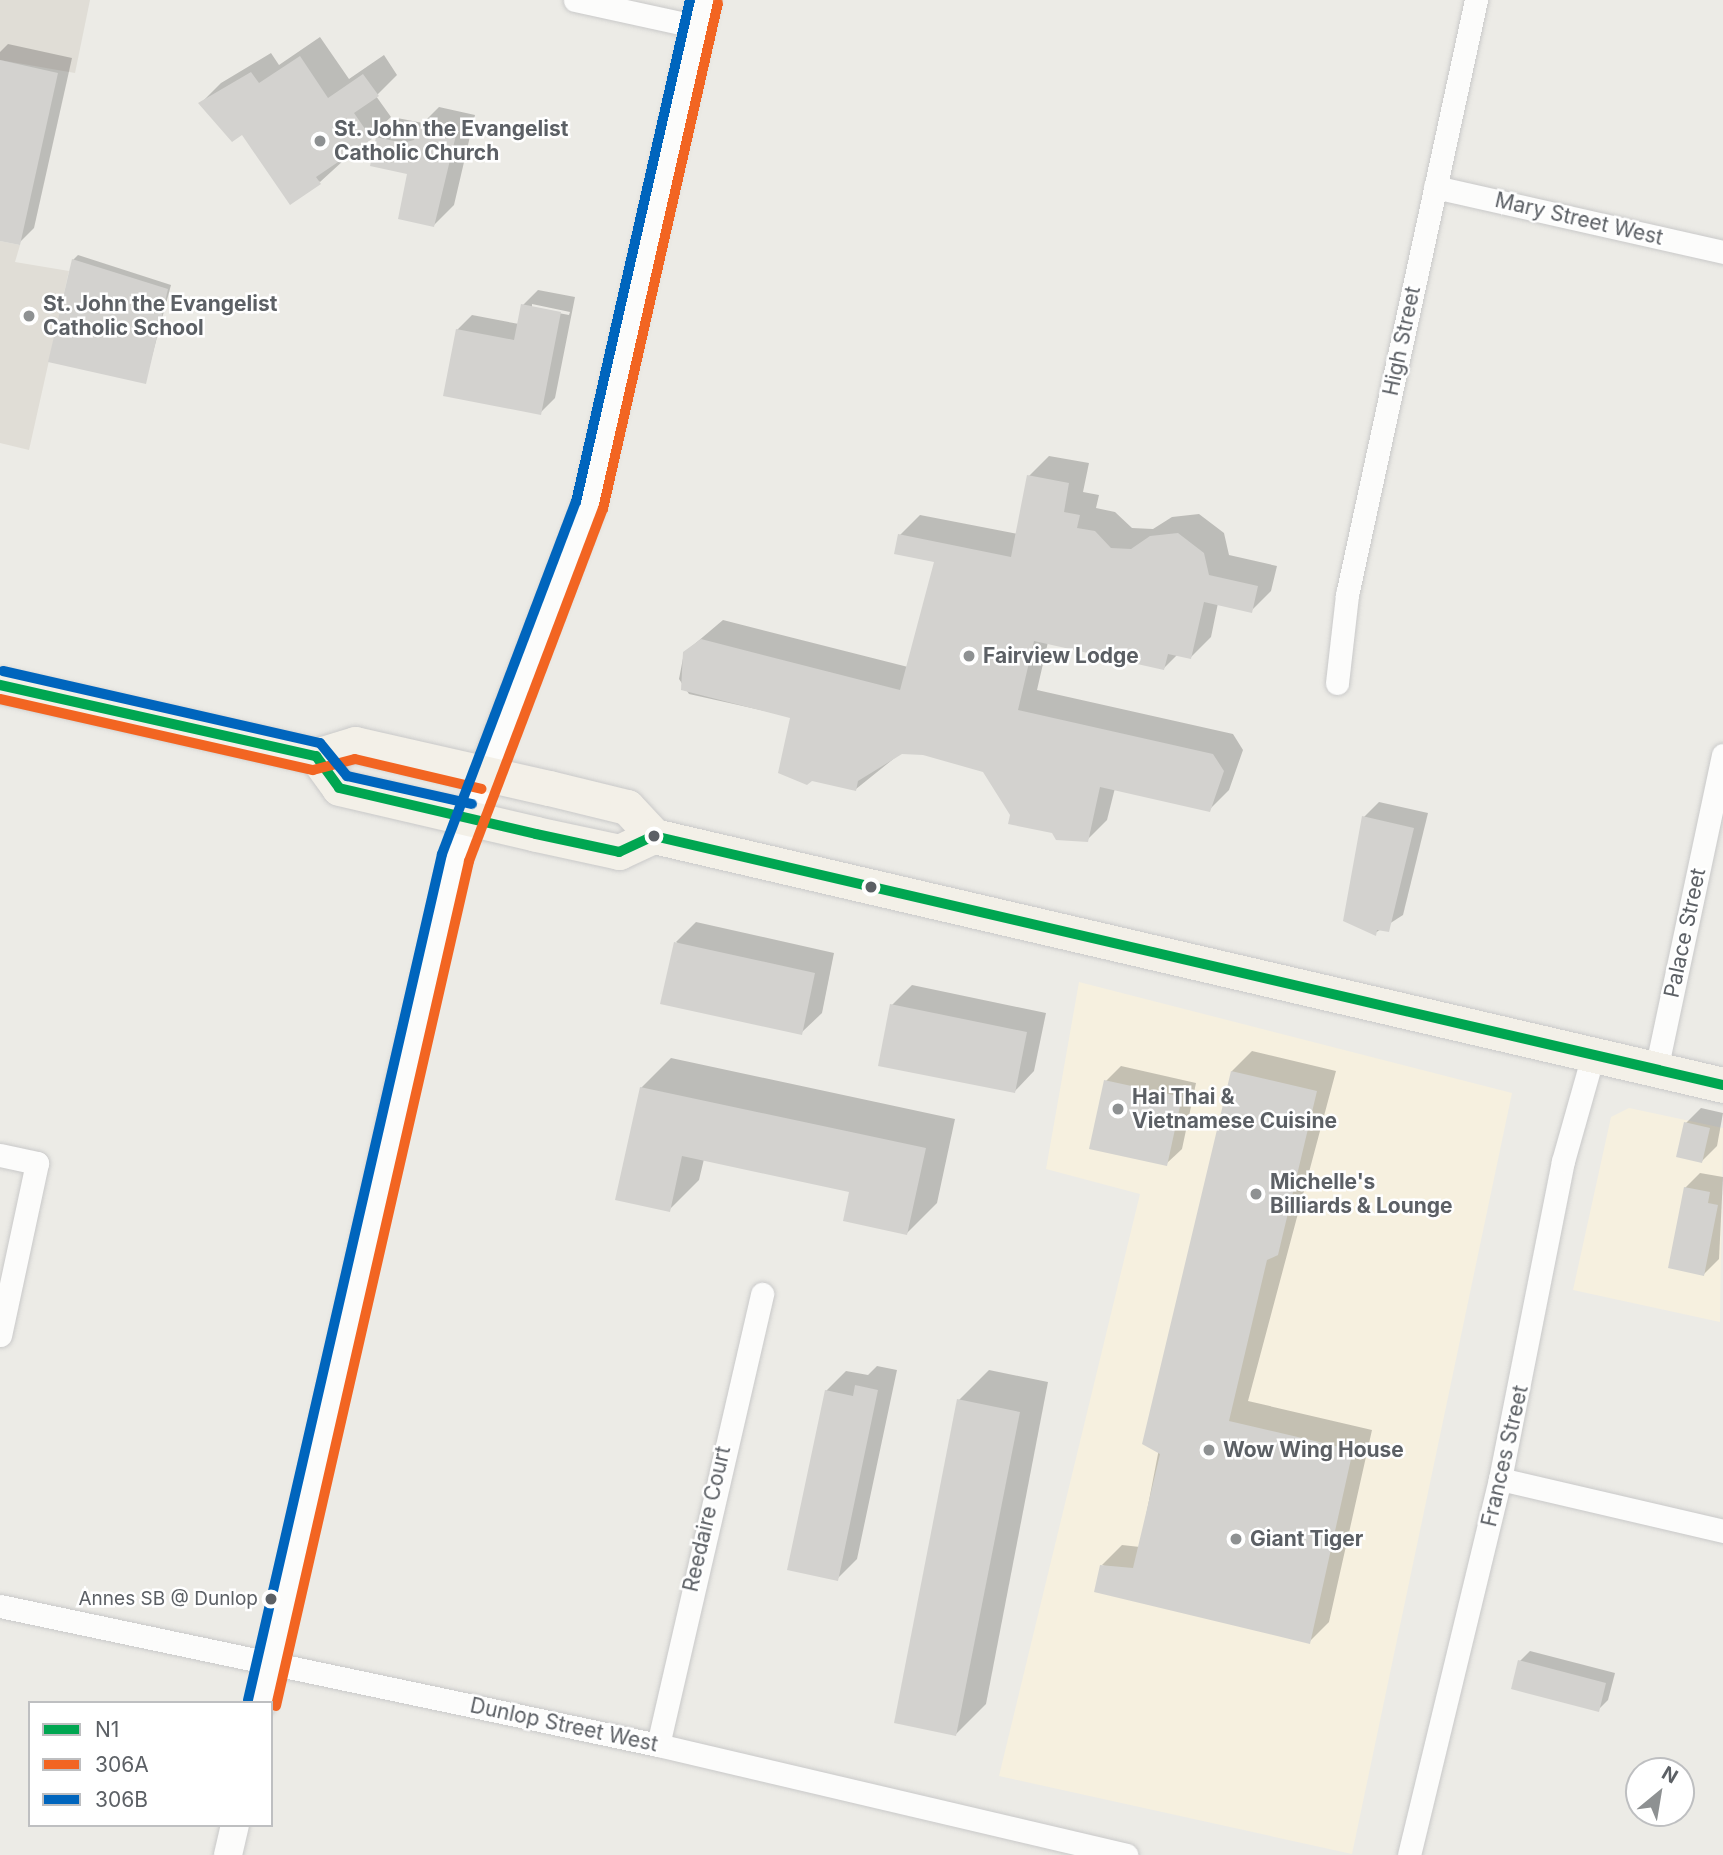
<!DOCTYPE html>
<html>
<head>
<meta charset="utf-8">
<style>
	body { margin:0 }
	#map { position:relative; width:1723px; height:1855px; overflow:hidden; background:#ecebe6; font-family:Inter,sans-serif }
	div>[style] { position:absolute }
	.commercial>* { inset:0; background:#f6f0df }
	.education>* { inset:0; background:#e0ddd6 }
	.shadow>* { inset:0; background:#0003 }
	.building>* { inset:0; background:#d3d2cf }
	.roads { filter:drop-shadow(0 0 2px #c9c9c9) drop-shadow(0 0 2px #c9c9c9) }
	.minor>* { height:23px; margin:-11.5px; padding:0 11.5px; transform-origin:11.5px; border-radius:11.5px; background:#fcfcfb }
	.tertiary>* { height:28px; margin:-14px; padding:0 14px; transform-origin:14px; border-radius:14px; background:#fcfcfb }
	.secondary>* { height:32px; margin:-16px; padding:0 16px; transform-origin:16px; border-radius:16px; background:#fcfcfb }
	.primary>* { height:35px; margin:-17.5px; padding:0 17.5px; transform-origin:17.5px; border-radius:17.5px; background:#f3f0e8 }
	.bus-1>* { height:10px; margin:-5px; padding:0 5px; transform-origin:5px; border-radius:5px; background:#00a651 }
	.bus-2>* { height:10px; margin:-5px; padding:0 5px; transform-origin:5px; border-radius:5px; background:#f26522 }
	.bus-3>* { height:10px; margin:-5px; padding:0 5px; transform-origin:5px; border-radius:5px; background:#0065bd }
	.dots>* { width:19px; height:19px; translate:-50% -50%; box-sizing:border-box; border:4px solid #fff; border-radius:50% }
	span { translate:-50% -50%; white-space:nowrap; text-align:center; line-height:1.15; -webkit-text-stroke:5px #fff; paint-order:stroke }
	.bus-label { font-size:19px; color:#5c6065 }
	.right { translate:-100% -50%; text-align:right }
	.poi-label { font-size:21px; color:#5c6065; font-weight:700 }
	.left { translate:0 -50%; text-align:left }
	.street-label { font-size:21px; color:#5c6065 }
	.legend { position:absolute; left:28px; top:1701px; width:245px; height:126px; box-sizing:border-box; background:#fff; border:2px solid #bebfc1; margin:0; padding:9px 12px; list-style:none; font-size:21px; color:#5c6065 }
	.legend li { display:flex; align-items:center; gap:14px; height:35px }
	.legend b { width:35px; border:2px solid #bebfc1 }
	.north { position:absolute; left:1625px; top:1757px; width:70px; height:70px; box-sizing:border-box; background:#fff; border:2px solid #bebfc1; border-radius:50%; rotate:30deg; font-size:19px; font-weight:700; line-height:28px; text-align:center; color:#5c6065 }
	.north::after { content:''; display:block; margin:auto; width:24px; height:32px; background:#8e9192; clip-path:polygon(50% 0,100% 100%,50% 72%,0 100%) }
</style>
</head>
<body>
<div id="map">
	<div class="commercial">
		<i style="clip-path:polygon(1079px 982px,1512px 1093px,1352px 1854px,999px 1776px,1140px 1194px,1046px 1169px)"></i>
		<i style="clip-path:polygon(1629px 1108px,1723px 1128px,1720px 1322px,1573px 1290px,1611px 1117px)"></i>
	</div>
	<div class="education">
		<i style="clip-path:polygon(0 0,90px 0,75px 73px,0 60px)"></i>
		<i style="clip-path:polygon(0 241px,20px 245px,15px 262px,69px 271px,29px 450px,0 443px)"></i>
	</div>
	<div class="shadow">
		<i style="clip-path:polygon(320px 37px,349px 79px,384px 55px,397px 75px,376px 96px,391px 117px,320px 182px,201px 103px,221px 83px,271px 53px,279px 65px)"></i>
		<i style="clip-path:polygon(8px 44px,72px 58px,34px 228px,19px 243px,0 239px,0 52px)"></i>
		<i style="clip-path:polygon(439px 107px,475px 115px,454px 205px,434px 225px,409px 173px,377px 138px,397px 118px,423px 123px)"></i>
		<i style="clip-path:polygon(78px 255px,171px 285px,145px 382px,73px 260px)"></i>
		<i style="clip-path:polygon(evenodd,538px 290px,575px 297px,555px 398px,540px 413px,457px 330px,472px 315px,519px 324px,523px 305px,538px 290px,532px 304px,570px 312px,569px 315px,532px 308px,532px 304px)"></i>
		<i style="clip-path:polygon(1049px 456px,1089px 463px,1083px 492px,1099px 495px,1096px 508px,1115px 512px,1132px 528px,1153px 529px,1172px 517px,1199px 514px,1224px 533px,1229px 555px,1277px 566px,1271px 591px,1251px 611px,1218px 603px,1211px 637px,1191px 657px,1178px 654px,1163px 669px,1048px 642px,1037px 690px,1233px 734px,1243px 750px,1229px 790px,1209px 810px,1115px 788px,1107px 820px,1087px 840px,1012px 814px,984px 771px,924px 753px,902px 752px,856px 789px,792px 717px,689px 694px,679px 679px,684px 653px,723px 620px,908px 667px,936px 561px,900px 535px,920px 515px,1018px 534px,1029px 476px)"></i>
		<i style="clip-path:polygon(1379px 802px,1428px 813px,1403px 915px,1375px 933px,1364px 817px)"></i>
		<i style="clip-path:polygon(696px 922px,834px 953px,822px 1013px,801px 1033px,676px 942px)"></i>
		<i style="clip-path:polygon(912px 985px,1046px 1013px,1034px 1071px,1014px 1092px,892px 1005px)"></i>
		<i style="clip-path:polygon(1252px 1051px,1336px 1071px,1248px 1401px,1372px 1430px,1329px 1622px,1309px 1642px,1102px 1565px,1122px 1545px,1140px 1547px,1232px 1071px)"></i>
		<i style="clip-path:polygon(671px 1058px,955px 1119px,937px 1203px,907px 1233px,851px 1191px,704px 1159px,699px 1180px,669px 1210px,641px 1088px)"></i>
		<i style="clip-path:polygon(1121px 1066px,1196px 1083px,1182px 1149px,1166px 1164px,1106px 1081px)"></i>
		<i style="clip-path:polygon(1701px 1108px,1723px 1113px,1717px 1146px,1702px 1161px,1686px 1123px)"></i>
		<i style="clip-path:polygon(1700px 1173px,1723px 1177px,1719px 1259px,1704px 1274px,1685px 1188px)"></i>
		<i style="clip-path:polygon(877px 1366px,897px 1370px,857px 1559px,837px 1579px,826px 1391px,846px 1371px,868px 1375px)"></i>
		<i style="clip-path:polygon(989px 1370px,1048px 1382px,986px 1704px,956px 1734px,959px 1400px)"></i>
		<i style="clip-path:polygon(1530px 1651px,1615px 1673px,1608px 1700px,1598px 1710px,1520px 1661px)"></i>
	</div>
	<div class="building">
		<i style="clip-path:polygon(300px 56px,328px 98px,363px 74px,379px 96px,354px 113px,372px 139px,316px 177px,321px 184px,290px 205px,242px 135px,232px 142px,198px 103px,251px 72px,259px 83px)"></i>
		<i style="clip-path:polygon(0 60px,58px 73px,20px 245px,0 241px)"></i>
		<i style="clip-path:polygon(417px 126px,456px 135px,434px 227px,398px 219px,407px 174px,370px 166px,376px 137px,403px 143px,414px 140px)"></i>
		<i style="clip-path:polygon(72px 259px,168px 289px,146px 384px,48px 362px)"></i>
		<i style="clip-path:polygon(521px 304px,561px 312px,541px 415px,443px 396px,456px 329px,514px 340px)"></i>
		<i style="clip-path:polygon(1027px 475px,1069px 483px,1064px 512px,1080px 515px,1077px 528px,1095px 531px,1111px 548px,1131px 549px,1150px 536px,1178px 533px,1204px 553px,1209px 575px,1258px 586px,1252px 613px,1204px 602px,1191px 659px,1168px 654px,1164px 670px,1034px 641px,1018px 710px,1213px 754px,1224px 771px,1210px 812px,1100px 787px,1088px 842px,1056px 840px,1052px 833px,1008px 824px,1010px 815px,983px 772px,923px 755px,902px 754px,858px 781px,856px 791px,812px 781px,807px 785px,778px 773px,790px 718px,681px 690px,683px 652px,701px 639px,900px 690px,934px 562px,894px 554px,898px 534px,1011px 557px)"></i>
		<i style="clip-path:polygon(1362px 816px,1414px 828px,1389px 932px,1377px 930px,1376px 936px,1343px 921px)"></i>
		<i style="clip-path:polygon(674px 942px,815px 973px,802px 1035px,660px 1004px)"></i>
		<i style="clip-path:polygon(890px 1004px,1027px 1032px,1015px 1093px,878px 1066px)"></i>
		<i style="clip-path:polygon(1231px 1071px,1317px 1091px,1278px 1255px,1267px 1260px,1229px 1421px,1353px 1450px,1310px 1644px,1094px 1592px,1100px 1565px,1133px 1568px,1160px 1454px,1142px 1444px)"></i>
		<i style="clip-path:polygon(1104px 1080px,1182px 1097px,1167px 1166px,1089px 1149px)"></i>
		<i style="clip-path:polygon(640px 1087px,926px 1148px,907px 1235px,843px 1221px,849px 1192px,682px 1156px,670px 1212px,615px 1200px)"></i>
		<i style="clip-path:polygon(1684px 1122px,1710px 1128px,1702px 1163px,1676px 1157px)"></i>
		<i style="clip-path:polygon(1684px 1187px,1710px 1192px,1708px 1203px,1718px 1205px,1704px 1276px,1668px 1268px)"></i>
		<i style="clip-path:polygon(855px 1385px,878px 1390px,838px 1581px,787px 1570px,825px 1390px,853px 1396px)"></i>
		<i style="clip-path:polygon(957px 1399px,1020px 1412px,956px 1736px,894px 1723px)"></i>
		<i style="clip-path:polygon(1518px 1660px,1606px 1683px,1599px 1712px,1511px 1689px)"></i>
	</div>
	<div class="roads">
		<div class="minor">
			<i style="left:575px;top:0;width:127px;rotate:12.3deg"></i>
			<i style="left:1435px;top:187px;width:295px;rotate:12.7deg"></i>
			<i style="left:1337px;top:683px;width:89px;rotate:-83.5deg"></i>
			<i style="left:1347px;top:595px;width:609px;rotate:-77.77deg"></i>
			<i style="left:1656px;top:1070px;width:322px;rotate:-78deg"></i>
			<i style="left:0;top:1155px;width:38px;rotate:12deg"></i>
			<i style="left:37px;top:1163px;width:176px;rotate:102.1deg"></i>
			<i style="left:1500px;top:1479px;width:229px;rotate:13.1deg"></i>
			<i style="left:0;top:1606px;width:673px;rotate:11.93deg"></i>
			<i style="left:658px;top:1745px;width:481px;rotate:13.2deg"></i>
			<i style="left:658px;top:1745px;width:463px;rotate:-77deg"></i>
			<i style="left:1409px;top:1855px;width:387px;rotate:-76.4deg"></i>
			<i style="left:1500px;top:1479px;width:324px;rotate:-78.8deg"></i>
			<i style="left:1563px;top:1161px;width:110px;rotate:-74.2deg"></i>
		</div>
		<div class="tertiary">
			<i style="left:262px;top:1703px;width:625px;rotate:-77.43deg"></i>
			<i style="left:398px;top:1093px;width:243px;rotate:-76.2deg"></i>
			<i style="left:456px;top:857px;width:87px;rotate:-70.5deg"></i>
			<i style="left:228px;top:1855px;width:31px;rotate:-77deg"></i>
		</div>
		<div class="secondary">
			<i style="left:485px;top:775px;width:288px;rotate:-68.9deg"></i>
			<i style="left:589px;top:506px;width:519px;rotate:-77.2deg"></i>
		</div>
		<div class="primary">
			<i style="left:0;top:685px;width:324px;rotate:12.7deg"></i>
			<i style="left:316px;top:756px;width:41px;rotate:-17.1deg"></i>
			<i style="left:355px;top:744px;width:199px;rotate:12.8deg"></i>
			<i style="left:549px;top:788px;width:80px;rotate:13.7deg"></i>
			<i style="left:627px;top:807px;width:40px;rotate:47deg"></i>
			<i style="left:654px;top:836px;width:1098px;rotate:13.11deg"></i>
			<i style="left:316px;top:756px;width:39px;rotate:54deg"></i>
			<i style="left:339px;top:788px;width:202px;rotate:13.1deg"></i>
			<i style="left:536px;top:834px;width:85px;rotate:12.2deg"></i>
			<i style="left:619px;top:852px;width:38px;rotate:-25deg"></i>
		</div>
	</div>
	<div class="bus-1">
		<i style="left:0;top:685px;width:324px;rotate:12.7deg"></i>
		<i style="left:316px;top:756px;width:39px;rotate:54deg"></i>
		<i style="left:339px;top:788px;width:202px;rotate:13.1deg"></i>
		<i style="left:536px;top:834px;width:85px;rotate:12.2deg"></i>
		<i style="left:619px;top:852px;width:38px;rotate:-25deg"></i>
		<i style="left:654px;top:836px;width:1098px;rotate:13.11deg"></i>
	</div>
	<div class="bus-2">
		<i style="left:0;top:699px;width:321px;rotate:12.8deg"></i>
		<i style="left:313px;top:770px;width:43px;rotate:-14.7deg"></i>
		<i style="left:355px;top:759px;width:130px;rotate:13.3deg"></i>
		<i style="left:276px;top:1706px;width:867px;rotate:-77.13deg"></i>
		<i style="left:469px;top:861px;width:377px;rotate:-69.2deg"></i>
		<i style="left:603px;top:509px;width:519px;rotate:-77.2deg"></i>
	</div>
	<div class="bus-3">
		<i style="left:3px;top:671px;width:325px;rotate:12.8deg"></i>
		<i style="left:320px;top:743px;width:43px;rotate:50.7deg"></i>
		<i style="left:347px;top:776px;width:128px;rotate:12.6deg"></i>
		<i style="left:248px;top:1700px;width:868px;rotate:-77.08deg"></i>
		<i style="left:442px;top:854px;width:377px;rotate:-69.2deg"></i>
		<i style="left:576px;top:502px;width:515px;rotate:-77.21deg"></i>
	</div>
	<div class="dots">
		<i style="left:320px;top:141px;background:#8e9192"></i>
		<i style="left:29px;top:316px;background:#8e9192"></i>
		<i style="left:969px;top:656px;background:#8e9192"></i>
		<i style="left:654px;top:836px;background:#5c6065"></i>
		<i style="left:871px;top:887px;background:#5c6065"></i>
		<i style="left:1118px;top:1109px;background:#8e9192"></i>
		<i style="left:1256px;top:1194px;background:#8e9192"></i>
		<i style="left:1209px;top:1450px;background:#8e9192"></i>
		<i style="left:1236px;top:1539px;background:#8e9192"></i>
		<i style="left:271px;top:1599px;background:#5c6065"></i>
	</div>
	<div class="bus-label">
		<span class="right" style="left:258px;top:1599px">Annes SB @ Dunlop</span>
	</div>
	<div class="poi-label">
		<span class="left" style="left:334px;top:141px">St. John the Evangelist<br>Catholic Church</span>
		<span class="left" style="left:43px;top:316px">St. John the Evangelist<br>Catholic School</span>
		<span class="left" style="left:983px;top:656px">Fairview Lodge</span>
		<span class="left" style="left:1132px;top:1109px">Hai Thai &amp;<br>Vietnamese Cuisine</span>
		<span class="left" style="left:1270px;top:1194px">Michelle's<br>Billiards &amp; Lounge</span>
		<span class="left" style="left:1223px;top:1450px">Wow Wing House</span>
		<span class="left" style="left:1250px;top:1539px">Giant Tiger</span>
	</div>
	<div class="street-label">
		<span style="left:1579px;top:219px;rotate:13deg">Mary Street West</span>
		<span style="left:1402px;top:341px;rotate:-78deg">High Street</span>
		<span style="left:1685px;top:933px;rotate:-78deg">Palace Street</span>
		<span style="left:1505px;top:1456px;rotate:-77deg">Frances Street</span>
		<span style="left:707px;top:1519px;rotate:-77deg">Reedaire Court</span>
		<span style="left:564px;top:1725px;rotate:12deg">Dunlop Street West</span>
	</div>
	<ul class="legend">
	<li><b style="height:9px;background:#00a651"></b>N1</li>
	<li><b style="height:9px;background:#f26522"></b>306A</li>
	<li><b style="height:9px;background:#0065bd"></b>306B</li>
	</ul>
	<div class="north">N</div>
</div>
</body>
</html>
